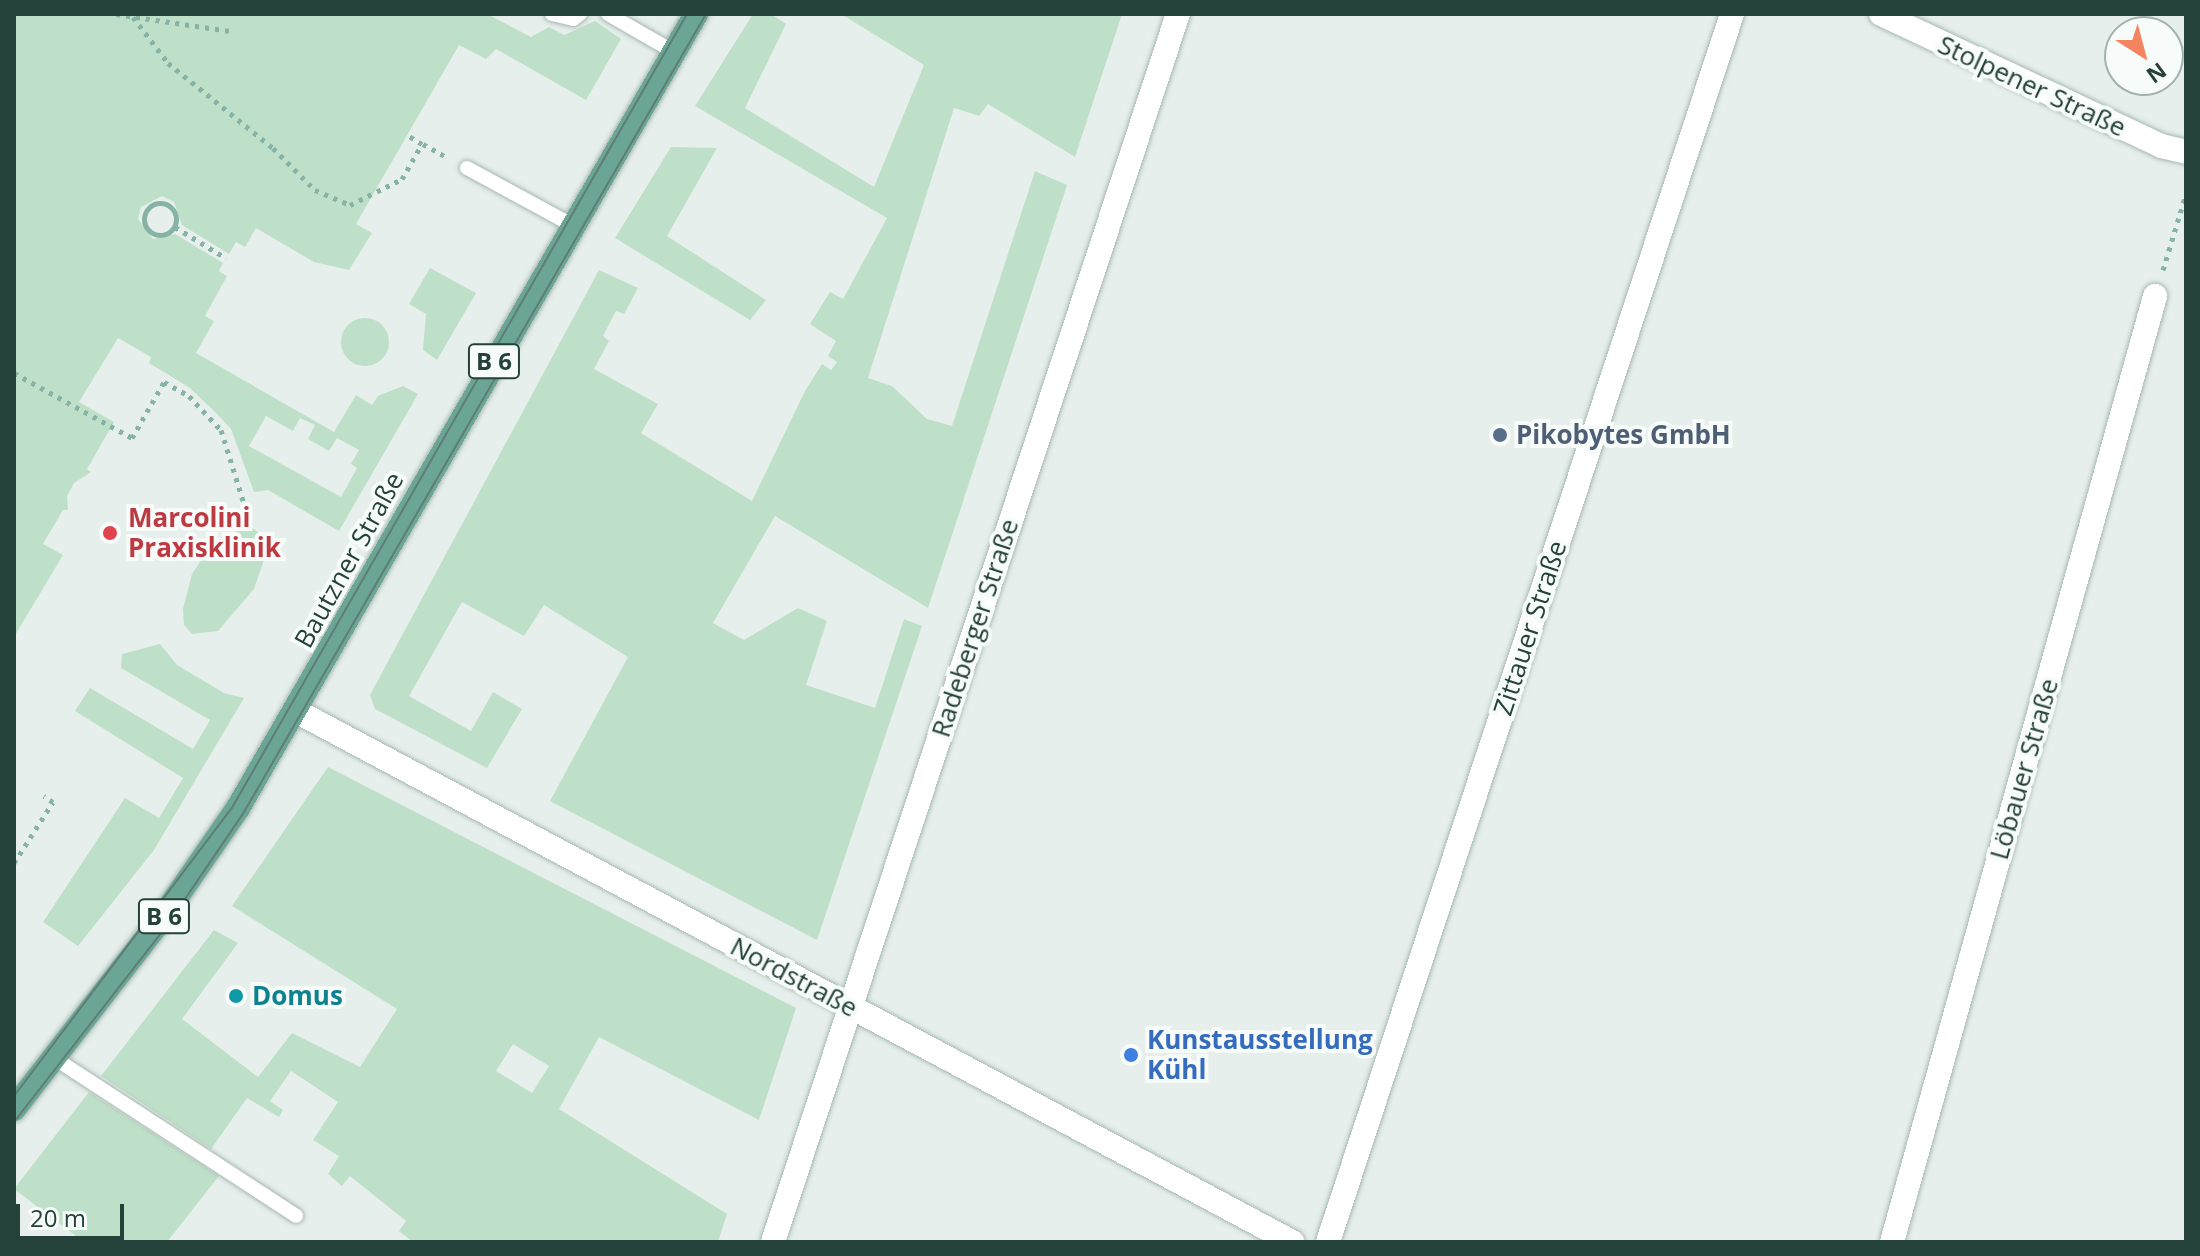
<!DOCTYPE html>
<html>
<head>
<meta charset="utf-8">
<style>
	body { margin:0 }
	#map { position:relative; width:2200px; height:1256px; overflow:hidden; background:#e6efeb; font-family:"Open Sans",sans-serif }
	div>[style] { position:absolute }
	.green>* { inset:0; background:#bfe0c8 }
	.round { border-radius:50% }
	.path>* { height:5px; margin-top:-2.5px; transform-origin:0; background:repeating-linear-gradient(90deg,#86b3a5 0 4px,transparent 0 10px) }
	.path>.ring { margin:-2.5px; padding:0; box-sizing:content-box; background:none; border:5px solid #86b3a5; border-radius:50% }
	.roads { filter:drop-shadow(0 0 2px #a8b8b2) drop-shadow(0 0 2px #a8b8b2) }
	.lane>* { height:14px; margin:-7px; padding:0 7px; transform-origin:7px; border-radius:7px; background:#fff }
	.street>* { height:24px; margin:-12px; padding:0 12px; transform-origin:12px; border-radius:12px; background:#fff }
	.secondary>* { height:24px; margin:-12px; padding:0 12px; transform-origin:12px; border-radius:12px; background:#fff }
	.primary>* { height:24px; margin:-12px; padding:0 12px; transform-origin:12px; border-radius:12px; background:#6aa596 }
	.tram>* { height:2px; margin:-1px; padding:0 1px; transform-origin:1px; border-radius:1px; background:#5f7d75 }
	.dots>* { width:22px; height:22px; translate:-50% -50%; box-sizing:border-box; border:4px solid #f7fbf9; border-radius:50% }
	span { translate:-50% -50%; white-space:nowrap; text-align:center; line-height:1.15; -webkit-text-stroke:8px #f7fbf9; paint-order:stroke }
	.shield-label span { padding:2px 6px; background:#f7fbf9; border:2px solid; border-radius:6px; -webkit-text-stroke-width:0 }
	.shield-label { font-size:24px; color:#24423a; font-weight:700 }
	.street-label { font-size:26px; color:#24423a }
	.service-label { font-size:26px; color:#4e5e75; font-weight:700 }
	.left { translate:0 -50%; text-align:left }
	.health-label { font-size:26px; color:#be3a42; font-weight:700 }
	.culture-label { font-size:26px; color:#0d838f; font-weight:700 }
	.shop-label { font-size:26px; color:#366cbe; font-weight:700 }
	.frame { position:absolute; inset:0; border:16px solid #24423a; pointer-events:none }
	.north { position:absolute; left:2104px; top:16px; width:80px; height:80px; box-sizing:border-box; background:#f7fbf9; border:2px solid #a3b1ad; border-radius:50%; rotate:144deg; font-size:22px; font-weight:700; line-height:32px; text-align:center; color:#24423a }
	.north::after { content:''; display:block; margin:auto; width:28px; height:36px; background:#f4845f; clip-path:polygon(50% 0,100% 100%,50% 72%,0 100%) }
	.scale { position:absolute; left:16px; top:1204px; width:108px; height:36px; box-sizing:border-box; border:4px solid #24423a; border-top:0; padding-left:10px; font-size:24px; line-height:28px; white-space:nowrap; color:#24423a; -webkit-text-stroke:6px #f7fbf9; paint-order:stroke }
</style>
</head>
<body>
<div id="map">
	<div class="green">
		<i style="clip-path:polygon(evenodd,14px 14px,487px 14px,531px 37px,549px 27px,564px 35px,595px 21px,621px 39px,586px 100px,496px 49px,486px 59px,459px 45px,356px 224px,372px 233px,349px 270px,314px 262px,256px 228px,245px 247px,236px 242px,229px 254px,182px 225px,174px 202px,162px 196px,141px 207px,138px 219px,153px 239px,175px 234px,223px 263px,219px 271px,227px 276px,205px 316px,214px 321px,196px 353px,334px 432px,356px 395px,372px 405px,378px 396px,403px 386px,418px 394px,339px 531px,268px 490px,254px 492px,231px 429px,215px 412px,190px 388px,149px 363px,151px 357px,118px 338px,79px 402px,114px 422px,87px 469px,91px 472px,74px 483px,67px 496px,68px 510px,63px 510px,43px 544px,63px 555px,14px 637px,14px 14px,266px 416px,293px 431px,300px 418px,315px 425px,308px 439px,329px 451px,337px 438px,359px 450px,351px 464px,357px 468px,341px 497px,249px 446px,266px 416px)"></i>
		<i style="clip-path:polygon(753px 14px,771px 14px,786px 24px,745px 108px,874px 187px,924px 65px,841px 14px,1122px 14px,1075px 157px,988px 104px,979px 116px,954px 108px,868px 378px,892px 386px,927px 419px,952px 426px,1035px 171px,1067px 185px,928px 608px,775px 516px,713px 623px,744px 640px,798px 608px,827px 621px,806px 685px,875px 708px,904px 619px,922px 626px,817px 940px,550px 801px,628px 657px,544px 605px,524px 636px,462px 602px,409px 696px,471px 731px,493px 692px,522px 709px,487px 768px,375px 709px,370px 695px,599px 270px,638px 288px,624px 314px,616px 311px,603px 336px,609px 341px,594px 369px,658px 404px,641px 433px,752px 501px,805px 391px,822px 364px,831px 370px,837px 362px,828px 356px,836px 341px,810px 324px,830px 292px,843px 299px,887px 218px,695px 106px)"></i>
		<i style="clip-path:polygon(671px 147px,717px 148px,667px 236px,766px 300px,750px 320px,615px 238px)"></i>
		<i style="clip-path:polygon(430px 268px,476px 293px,437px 360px,423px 350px,426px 314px,409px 304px)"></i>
		<i class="round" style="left:341px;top:318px;width:48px;height:48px"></i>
		<i style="clip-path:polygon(248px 525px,262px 535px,266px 554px,254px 589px,218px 631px,192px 634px,184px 625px,183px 609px,192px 574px,212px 544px)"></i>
		<i style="clip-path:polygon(160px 644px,177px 665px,224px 693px,244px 698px,154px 850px,78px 946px,43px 922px,125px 798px,159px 818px,183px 778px,75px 711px,90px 688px,193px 749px,210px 720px,121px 668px,122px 654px)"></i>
		<i style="clip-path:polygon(evenodd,328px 767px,796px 1008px,759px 1120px,599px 1037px,559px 1109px,727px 1214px,718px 1242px,413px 1242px,399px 1231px,406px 1221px,350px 1176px,342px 1186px,328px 1174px,339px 1156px,313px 1140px,338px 1102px,291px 1071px,270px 1101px,283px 1110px,279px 1117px,247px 1098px,211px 1149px,101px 1076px,214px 930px,238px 943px,182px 1019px,258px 1077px,292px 1033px,360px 1067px,397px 1009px,232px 906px,328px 767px,513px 1044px,549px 1066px,532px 1093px,496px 1071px,513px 1044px)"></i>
		<i style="clip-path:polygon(89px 1092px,219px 1176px,167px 1242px,84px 1242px,14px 1189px)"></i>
	</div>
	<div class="path">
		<i style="left:116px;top:14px;width:115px;rotate:8.5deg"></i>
		<i style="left:133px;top:17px;width:58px;rotate:52.7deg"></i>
		<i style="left:168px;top:63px;width:135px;rotate:39deg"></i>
		<i style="left:273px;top:148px;width:59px;rotate:45deg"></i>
		<i style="left:315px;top:190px;width:38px;rotate:23deg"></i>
		<i style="left:350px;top:205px;width:58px;rotate:-26.6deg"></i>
		<i style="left:402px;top:179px;width:40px;rotate:-60.3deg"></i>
		<i style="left:422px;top:144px;width:15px;rotate:-148deg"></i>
		<i style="left:423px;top:144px;width:25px;rotate:29deg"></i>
		<i class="ring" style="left:144px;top:203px;width:27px;height:27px"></i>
		<i style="left:175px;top:227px;width:60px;rotate:31.3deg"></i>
		<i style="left:2163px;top:270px;width:79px;rotate:-73.2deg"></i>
		<i style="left:14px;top:373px;width:135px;rotate:28.8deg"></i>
		<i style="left:132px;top:438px;width:64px;rotate:-60.3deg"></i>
		<i style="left:164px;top:382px;width:29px;rotate:29deg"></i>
		<i style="left:189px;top:396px;width:47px;rotate:46.7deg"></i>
		<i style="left:221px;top:430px;width:84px;rotate:72.6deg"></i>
		<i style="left:14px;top:863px;width:72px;rotate:-57.4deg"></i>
		<i style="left:53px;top:802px;width:11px;rotate:-146deg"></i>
	</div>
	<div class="roads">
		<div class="lane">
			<i style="left:552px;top:14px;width:22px;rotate:13deg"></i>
			<i style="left:573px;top:19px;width:9px;rotate:-36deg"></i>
			<i style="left:608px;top:14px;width:76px;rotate:29.9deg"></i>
			<i style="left:467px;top:168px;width:119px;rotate:28.5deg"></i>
			<i style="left:54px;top:1058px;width:289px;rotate:33.1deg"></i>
		</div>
		<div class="street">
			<i style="left:296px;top:711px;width:1129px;rotate:28.06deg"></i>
			<i style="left:1328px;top:1242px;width:1293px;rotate:-71.79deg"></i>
			<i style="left:1892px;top:1242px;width:982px;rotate:-74.46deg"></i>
		</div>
		<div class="secondary">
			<i style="left:1881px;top:14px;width:310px;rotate:25.2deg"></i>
			<i style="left:2161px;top:146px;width:26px;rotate:13deg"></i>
			<i style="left:773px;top:1242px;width:1293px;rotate:-71.75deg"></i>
		</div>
		<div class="primary">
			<i style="left:14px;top:1109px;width:238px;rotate:-52.2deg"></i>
			<i style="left:160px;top:921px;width:137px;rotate:-55.4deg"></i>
			<i style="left:238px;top:808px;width:917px;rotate:-60.02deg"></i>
		</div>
	</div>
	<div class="tram">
		<i style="left:14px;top:1096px;width:363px;rotate:-52.9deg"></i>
		<i style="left:233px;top:806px;width:913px;rotate:-60.18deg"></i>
		<i style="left:14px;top:1122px;width:251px;rotate:-52.1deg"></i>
		<i style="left:168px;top:924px;width:135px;rotate:-55.8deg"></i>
		<i style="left:244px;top:812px;width:922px;rotate:-59.93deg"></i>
	</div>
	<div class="dots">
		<i style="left:1500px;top:435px;background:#5c6f8a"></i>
		<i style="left:110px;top:533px;background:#e0444e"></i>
		<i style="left:236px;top:996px;background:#0f9aa8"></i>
		<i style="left:1131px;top:1055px;background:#3f7fe0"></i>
	</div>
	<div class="shield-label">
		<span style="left:494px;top:361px">B 6</span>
		<span style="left:164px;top:916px">B 6</span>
	</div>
	<div class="street-label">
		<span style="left:2032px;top:86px;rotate:25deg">Stolpener Straße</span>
		<span style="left:349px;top:560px;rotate:-61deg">Bautzner Straße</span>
		<span style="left:975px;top:628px;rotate:-72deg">Radeberger Straße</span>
		<span style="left:1530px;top:628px;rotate:-72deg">Zittauer Straße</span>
		<span style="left:2024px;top:769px;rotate:-74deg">Löbauer Straße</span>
		<span style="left:794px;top:977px;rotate:28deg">Nordstraße</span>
	</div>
	<div class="service-label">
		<span class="left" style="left:1516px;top:435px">Pikobytes GmbH</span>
	</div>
	<div class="health-label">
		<span class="left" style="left:128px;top:533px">Marcolini<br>Praxisklinik</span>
	</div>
	<div class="culture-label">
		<span class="left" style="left:252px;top:996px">Domus</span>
	</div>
	<div class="shop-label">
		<span class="left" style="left:1147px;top:1055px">Kunstausstellung<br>Kühl</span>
	</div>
	<div class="frame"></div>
	<div class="north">N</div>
	<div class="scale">20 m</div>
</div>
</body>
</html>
